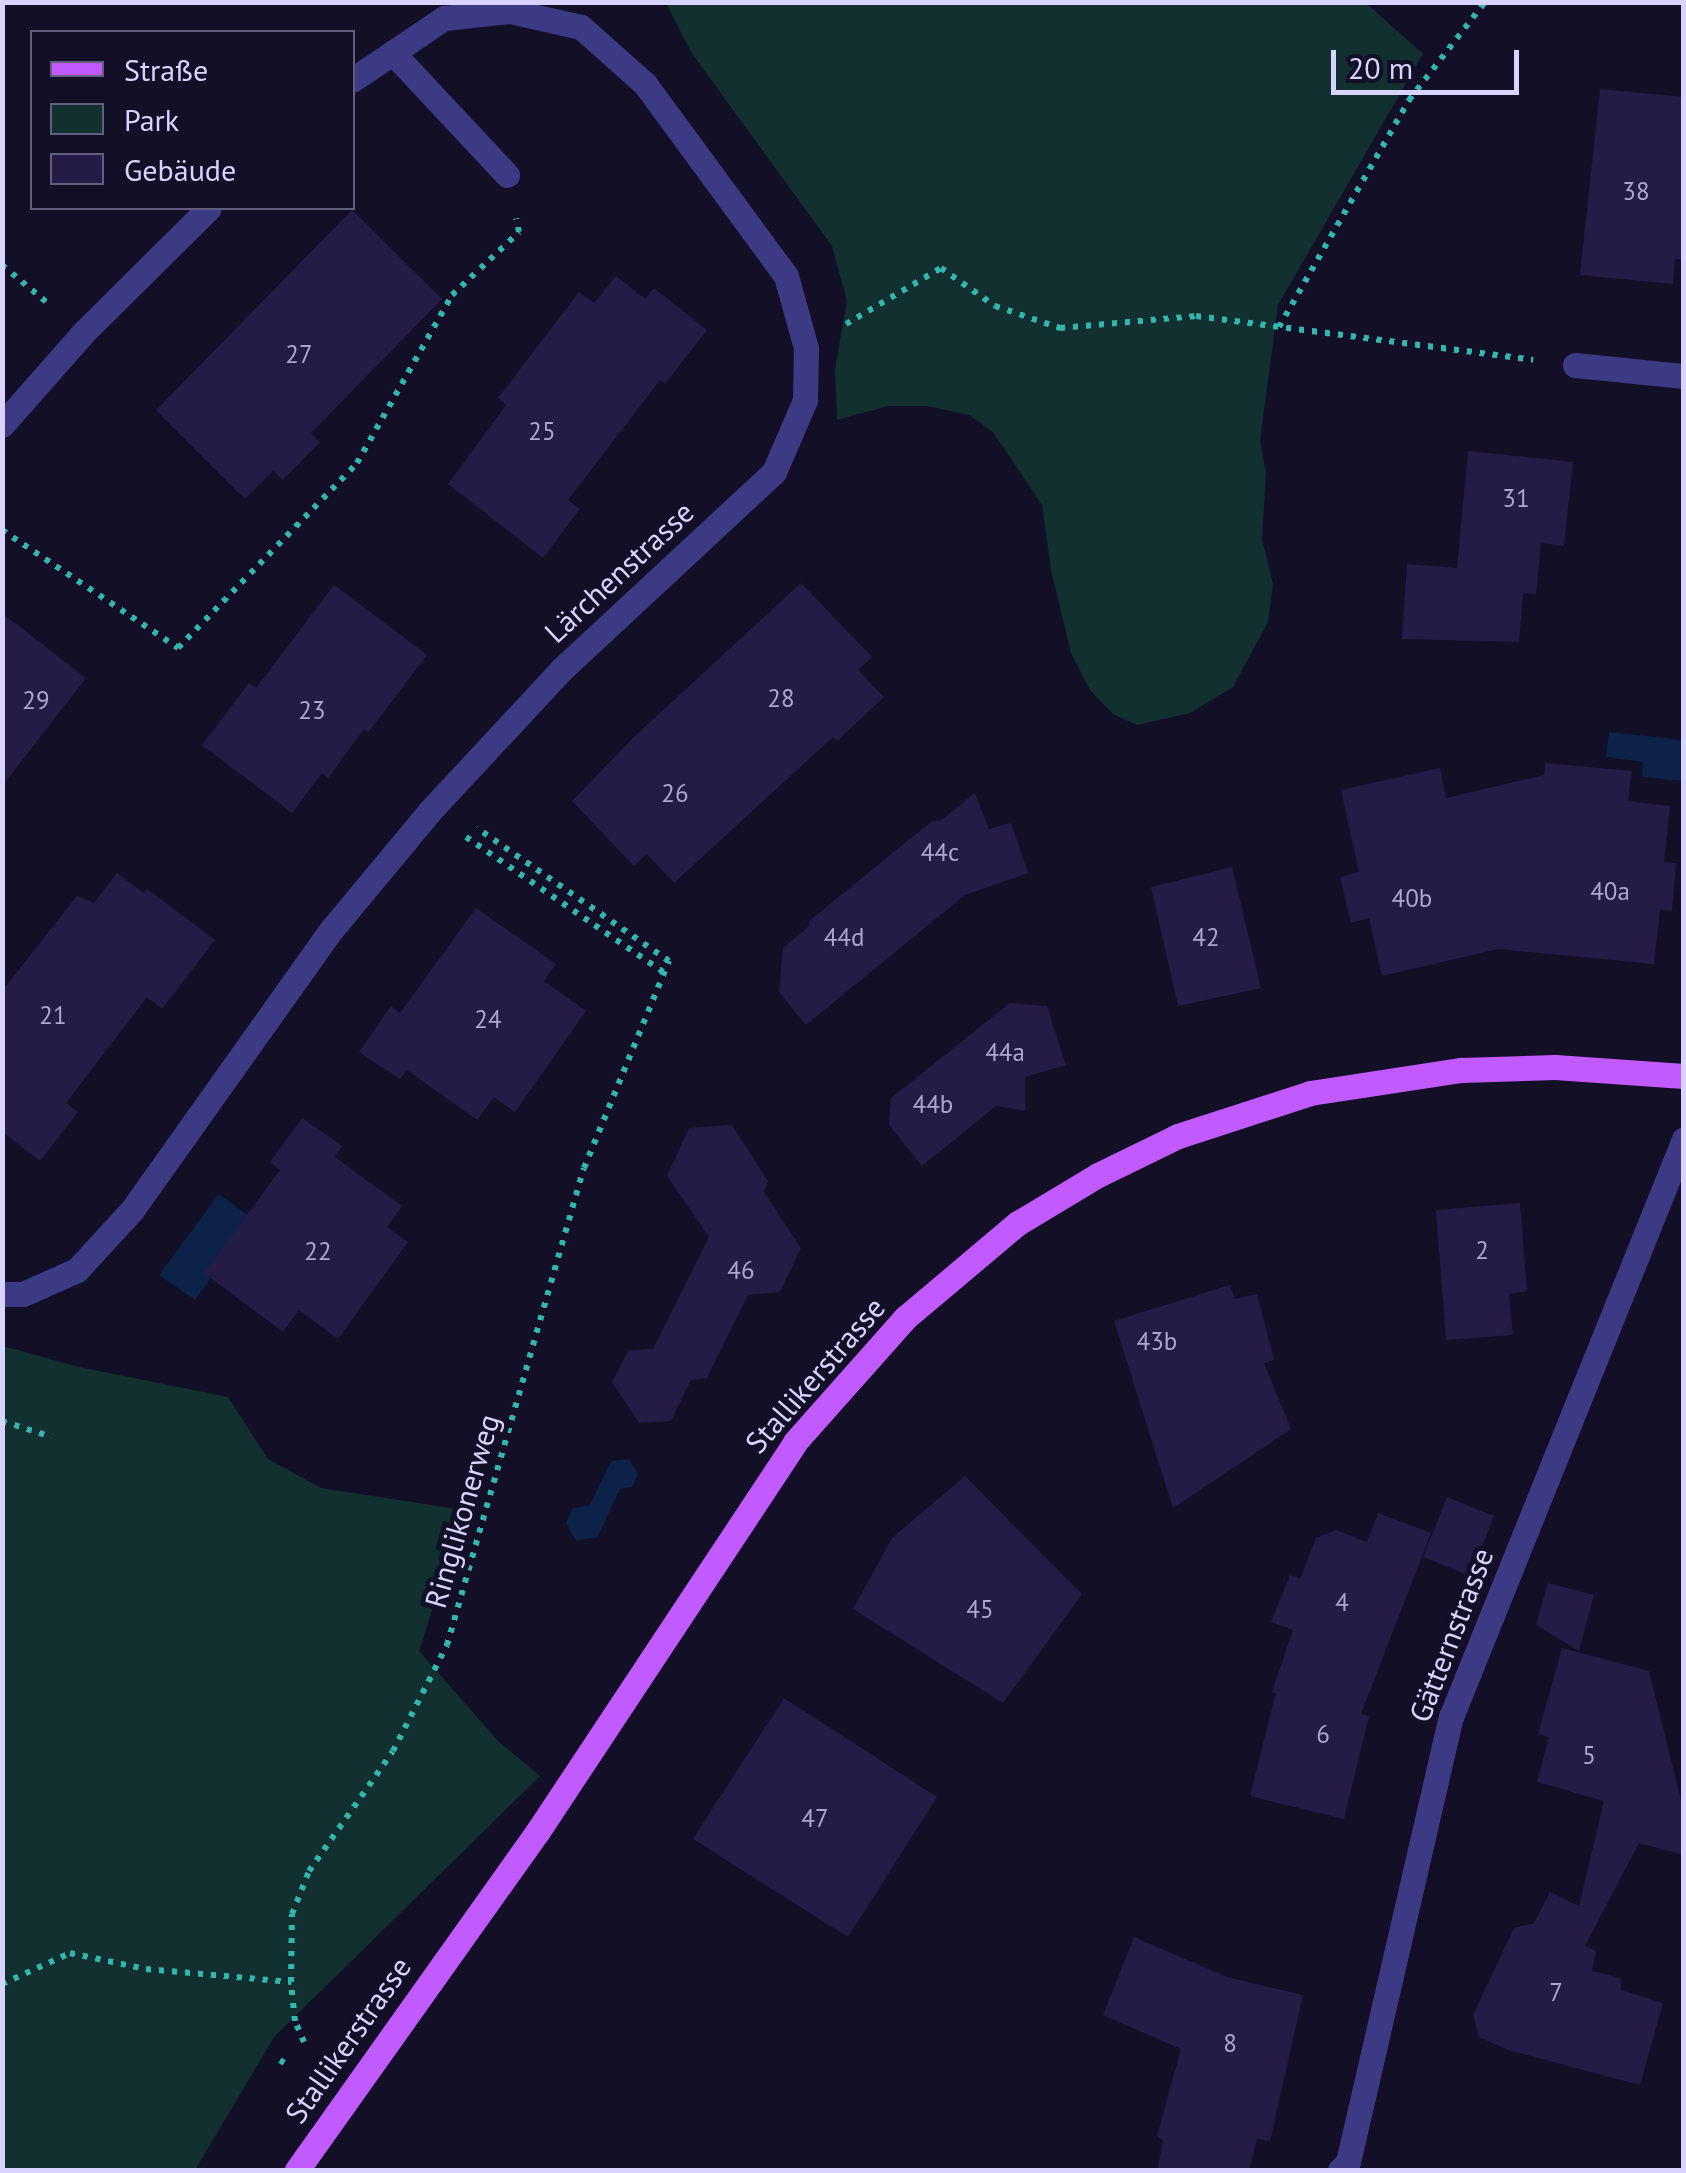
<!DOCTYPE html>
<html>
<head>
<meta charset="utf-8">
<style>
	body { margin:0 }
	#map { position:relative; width:1686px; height:2173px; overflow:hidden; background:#130f26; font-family:"PT Sans",sans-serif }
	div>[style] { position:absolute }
	.green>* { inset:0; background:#12302f }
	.water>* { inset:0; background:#0c2248 }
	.building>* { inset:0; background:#241b47 }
	.path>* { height:6px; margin-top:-3px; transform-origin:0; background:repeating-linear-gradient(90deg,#2fb8b0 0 5px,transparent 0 13px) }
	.minor>* { height:25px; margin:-12.5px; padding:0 12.5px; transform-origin:12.5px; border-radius:12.5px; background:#3d3a85 }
	.major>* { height:25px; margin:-12.5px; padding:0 12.5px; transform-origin:12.5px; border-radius:12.5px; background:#c25bff }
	span { translate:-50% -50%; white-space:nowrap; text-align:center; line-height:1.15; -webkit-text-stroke:10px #130f26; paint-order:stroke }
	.number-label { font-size:25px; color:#aca6d1 }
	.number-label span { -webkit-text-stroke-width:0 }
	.street-label { font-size:30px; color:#d9d4ff }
	.frame { position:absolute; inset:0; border:5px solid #d9d4ff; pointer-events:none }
	.legend { position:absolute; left:30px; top:30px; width:325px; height:180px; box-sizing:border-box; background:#130f26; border:2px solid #625e7d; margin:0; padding:12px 18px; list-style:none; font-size:30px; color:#d9d4ff }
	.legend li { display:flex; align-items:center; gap:20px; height:50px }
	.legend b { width:50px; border:2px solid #625e7d }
	.scale { position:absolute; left:1331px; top:50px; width:188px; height:45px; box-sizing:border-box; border:5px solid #d9d4ff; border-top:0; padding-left:12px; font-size:30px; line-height:35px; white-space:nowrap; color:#d9d4ff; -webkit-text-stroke:8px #130f26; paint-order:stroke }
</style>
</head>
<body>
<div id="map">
	<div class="green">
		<i style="clip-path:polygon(666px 3px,1366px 3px,1423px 54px,1278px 305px,1260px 441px,1266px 473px,1262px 539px,1273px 584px,1268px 622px,1233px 687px,1190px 713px,1137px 725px,1113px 714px,1090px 690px,1071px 653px,1051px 570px,1042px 505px,993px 432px,969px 415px,927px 406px,888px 406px,837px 420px,835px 369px,847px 301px,832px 246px,691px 52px)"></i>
		<i style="clip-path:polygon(3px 1346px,79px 1367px,228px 1397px,268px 1459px,321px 1488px,464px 1510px,419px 1651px,499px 1742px,540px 1776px,274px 2037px,195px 2170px,3px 2170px)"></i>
	</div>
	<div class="water">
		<i style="clip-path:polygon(1609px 732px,1683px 740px,1683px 781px,1642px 777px,1643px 762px,1606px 757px)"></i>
		<i style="clip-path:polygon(219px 1194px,254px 1220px,195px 1300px,159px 1275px)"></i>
		<i style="clip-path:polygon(629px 1459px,638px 1474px,632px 1487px,620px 1489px,597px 1538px,576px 1540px,566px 1523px,573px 1508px,590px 1505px,611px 1461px)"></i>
	</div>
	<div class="building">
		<i style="clip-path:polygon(1600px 89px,1684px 97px,1684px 260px,1675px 259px,1673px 284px,1580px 275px)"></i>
		<i style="clip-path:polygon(352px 210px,442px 299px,311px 433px,320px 442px,283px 480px,273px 471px,245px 499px,156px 410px)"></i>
		<i style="clip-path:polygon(616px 276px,645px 299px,654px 288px,707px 330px,665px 384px,660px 380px,568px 500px,580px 509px,543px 558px,448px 484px,506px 405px,498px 398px,579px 292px,594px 303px)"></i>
		<i style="clip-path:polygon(1468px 451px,1573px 462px,1564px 546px,1541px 543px,1536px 594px,1523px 593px,1519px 642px,1402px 639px,1407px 564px,1457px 568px)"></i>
		<i style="clip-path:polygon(801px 583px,872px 657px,858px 670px,884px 697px,837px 741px,833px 737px,674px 883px,647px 854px,634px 866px,572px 801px,635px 736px)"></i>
		<i style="clip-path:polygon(334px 585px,427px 655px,368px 733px,364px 729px,328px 778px,322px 773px,292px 813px,202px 745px,249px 683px,256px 688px)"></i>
		<i style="clip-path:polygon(2px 613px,86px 678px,2px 786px)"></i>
		<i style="clip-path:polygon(1545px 763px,1632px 771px,1628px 801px,1670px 806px,1664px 862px,1676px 863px,1672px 911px,1660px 910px,1654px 964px,1498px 949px,1382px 976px,1369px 918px,1351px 923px,1340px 877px,1359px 872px,1341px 790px,1440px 768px,1446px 798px,1544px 775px)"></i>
		<i style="clip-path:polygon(975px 793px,989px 829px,1011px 823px,1028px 873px,965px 895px,806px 1025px,779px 992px,783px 948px,809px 926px,809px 921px,932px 821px,940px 821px)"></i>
		<i style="clip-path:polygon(1232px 867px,1261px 988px,1178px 1006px,1151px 887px)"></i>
		<i style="clip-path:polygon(117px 873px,144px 893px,147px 889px,215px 940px,162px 1009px,147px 997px,66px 1103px,78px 1112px,40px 1161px,2px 1132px,2px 991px,77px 896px,94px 903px)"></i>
		<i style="clip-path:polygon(476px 908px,556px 964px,544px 981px,586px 1011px,515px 1112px,494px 1097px,477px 1120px,407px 1070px,400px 1079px,359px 1052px,391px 1006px,400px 1013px)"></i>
		<i style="clip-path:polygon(1010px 1003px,1047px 1006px,1066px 1065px,1025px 1077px,1025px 1111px,996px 1106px,922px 1166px,889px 1125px,891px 1098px)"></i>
		<i style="clip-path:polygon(302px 1118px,342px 1146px,335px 1157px,402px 1206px,387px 1227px,408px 1242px,338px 1339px,299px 1310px,283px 1332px,204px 1273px,280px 1170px,270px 1162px)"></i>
		<i style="clip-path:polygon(732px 1125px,768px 1181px,764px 1192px,801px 1248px,780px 1292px,748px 1295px,707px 1378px,691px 1380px,671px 1421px,639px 1423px,612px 1382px,628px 1351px,653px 1349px,709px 1237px,667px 1176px,689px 1128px)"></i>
		<i style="clip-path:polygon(1520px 1203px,1527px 1291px,1509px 1294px,1513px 1335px,1446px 1340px,1436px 1210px)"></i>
		<i style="clip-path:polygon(1230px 1285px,1235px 1299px,1257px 1294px,1274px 1360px,1264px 1363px,1291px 1429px,1173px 1508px,1114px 1321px)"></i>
		<i style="clip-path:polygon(965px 1476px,1082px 1594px,1003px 1703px,853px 1609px,892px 1538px)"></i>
		<i style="clip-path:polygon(1447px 1497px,1494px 1516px,1470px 1576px,1423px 1557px)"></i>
		<i style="clip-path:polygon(1378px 1513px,1431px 1533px,1361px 1714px,1369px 1716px,1344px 1819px,1250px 1796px,1276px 1693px,1272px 1692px,1293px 1630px,1271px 1622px,1290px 1575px,1300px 1579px,1316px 1538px,1336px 1530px,1367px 1542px)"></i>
		<i style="clip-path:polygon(1548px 1583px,1594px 1595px,1579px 1651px,1536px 1625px)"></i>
		<i style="clip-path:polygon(1562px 1648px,1649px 1671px,1684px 1813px,1684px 1855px,1639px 1843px,1585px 1946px,1596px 1951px,1592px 1971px,1621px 1978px,1621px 1990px,1663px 2003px,1640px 2085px,1508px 2050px,1479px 2037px,1473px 2015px,1514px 1928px,1534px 1923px,1550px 1892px,1579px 1906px,1604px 1801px,1537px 1782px,1549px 1737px,1538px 1734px)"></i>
		<i style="clip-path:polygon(784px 1698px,937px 1797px,848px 1937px,693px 1839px)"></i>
		<i style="clip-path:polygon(1134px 1937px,1227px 1977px,1303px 1995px,1270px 2141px,1257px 2139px,1249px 2170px,1157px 2170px,1163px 2141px,1157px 2136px,1181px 2049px,1103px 2015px)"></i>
	</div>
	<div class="path">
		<i style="left:2px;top:265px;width:64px;rotate:39.9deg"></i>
		<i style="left:846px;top:324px;width:110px;rotate:-30.5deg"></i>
		<i style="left:941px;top:268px;width:66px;rotate:35.1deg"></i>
		<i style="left:995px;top:306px;width:69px;rotate:18.7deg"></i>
		<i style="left:1060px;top:328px;width:137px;rotate:-5deg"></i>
		<i style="left:1196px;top:316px;width:340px;rotate:7.4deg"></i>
		<i style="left:1279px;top:327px;width:262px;rotate:-60.2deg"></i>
		<i style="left:1409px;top:100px;width:124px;rotate:-52.2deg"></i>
		<i style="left:2px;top:530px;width:212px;rotate:33.8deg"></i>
		<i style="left:178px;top:648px;width:257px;rotate:-45.9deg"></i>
		<i style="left:357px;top:463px;width:193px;rotate:-60.5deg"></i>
		<i style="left:452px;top:295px;width:92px;rotate:-43.2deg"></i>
		<i style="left:519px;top:232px;width:14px;rotate:-102deg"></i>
		<i style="left:466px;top:837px;width:239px;rotate:34.4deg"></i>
		<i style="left:2px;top:1421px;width:52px;rotate:17.7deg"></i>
		<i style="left:2px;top:1984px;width:75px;rotate:-24.5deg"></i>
		<i style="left:70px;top:1953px;width:78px;rotate:11.9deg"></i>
		<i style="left:146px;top:1969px;width:146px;rotate:5.1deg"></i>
		<i style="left:304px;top:2042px;width:23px;rotate:-113deg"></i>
		<i style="left:295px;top:2021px;width:39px;rotate:-96deg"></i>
		<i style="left:291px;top:1982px;width:68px;rotate:-89.2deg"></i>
		<i style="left:292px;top:1914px;width:46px;rotate:-68.4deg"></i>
		<i style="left:309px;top:1871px;width:146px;rotate:-55deg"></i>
		<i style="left:393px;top:1751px;width:119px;rotate:-63deg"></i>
		<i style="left:447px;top:1645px;width:496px;rotate:-74deg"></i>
		<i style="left:584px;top:1168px;width:224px;rotate:-67.7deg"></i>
		<i style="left:669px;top:961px;width:234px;rotate:-145.3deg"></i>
		<i style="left:280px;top:2060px;width:9px;rotate:36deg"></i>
	</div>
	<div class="minor">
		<i style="left:393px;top:53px;width:167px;rotate:46.9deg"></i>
		<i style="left:1575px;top:365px;width:110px;rotate:5.8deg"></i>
		<i style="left:2px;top:425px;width:123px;rotate:-48.6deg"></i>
		<i style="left:83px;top:333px;width:177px;rotate:-44.8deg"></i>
		<i style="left:2px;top:1294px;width:21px"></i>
		<i style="left:23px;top:1294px;width:59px;rotate:-24deg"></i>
		<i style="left:77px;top:1270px;width:81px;rotate:-47.5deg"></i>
		<i style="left:132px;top:1210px;width:345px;rotate:-54.6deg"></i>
		<i style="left:332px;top:929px;width:152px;rotate:-50.3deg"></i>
		<i style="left:429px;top:812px;width:195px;rotate:-47.1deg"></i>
		<i style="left:562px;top:669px;width:289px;rotate:-42.9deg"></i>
		<i style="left:774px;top:472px;width:78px;rotate:-66.7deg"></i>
		<i style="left:805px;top:400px;width:52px;rotate:-88.9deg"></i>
		<i style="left:806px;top:348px;width:75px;rotate:-105.5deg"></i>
		<i style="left:786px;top:276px;width:238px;rotate:-126.3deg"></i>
		<i style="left:645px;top:84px;width:86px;rotate:-138.3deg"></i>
		<i style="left:581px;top:27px;width:73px;rotate:-167.3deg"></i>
		<i style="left:510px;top:11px;width:66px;rotate:173.9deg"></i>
		<i style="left:444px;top:18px;width:111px;rotate:146deg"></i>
		<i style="left:1340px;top:2170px;width:11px;rotate:-45deg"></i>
		<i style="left:1348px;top:2162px;width:457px;rotate:-77deg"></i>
		<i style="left:1451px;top:1717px;width:623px;rotate:-68.04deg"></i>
	</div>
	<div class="major">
		<i style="left:297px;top:2170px;width:416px;rotate:-54.6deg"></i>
		<i style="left:538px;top:1831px;width:466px;rotate:-56.5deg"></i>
		<i style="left:795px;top:1442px;width:166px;rotate:-48.4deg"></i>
		<i style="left:905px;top:1318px;width:148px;rotate:-40.1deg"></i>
		<i style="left:1018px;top:1223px;width:93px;rotate:-31deg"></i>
		<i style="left:1098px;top:1175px;width:89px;rotate:-26deg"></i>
		<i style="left:1178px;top:1136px;width:139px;rotate:-18deg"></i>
		<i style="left:1310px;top:1093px;width:153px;rotate:-8.7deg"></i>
		<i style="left:1461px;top:1070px;width:94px;rotate:-1.8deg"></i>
		<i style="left:1555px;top:1067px;width:129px;rotate:4deg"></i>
	</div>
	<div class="number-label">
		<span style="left:1636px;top:191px">38</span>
		<span style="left:299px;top:354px">27</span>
		<span style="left:542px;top:431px">25</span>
		<span style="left:1516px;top:498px">31</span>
		<span style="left:781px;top:698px">28</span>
		<span style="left:36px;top:700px">29</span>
		<span style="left:312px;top:710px">23</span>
		<span style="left:675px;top:793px">26</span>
		<span style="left:940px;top:852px">44c</span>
		<span style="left:1610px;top:891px">40a</span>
		<span style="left:1412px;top:898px">40b</span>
		<span style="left:844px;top:937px">44d</span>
		<span style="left:1206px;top:937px">42</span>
		<span style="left:53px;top:1015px">21</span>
		<span style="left:488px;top:1019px">24</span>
		<span style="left:1005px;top:1052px">44a</span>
		<span style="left:933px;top:1104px">44b</span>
		<span style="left:1482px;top:1250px">2</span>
		<span style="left:318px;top:1251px">22</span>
		<span style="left:741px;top:1270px">46</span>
		<span style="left:1157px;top:1341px">43b</span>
		<span style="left:1342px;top:1602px">4</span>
		<span style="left:980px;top:1609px">45</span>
		<span style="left:1323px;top:1734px">6</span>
		<span style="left:1589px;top:1755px">5</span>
		<span style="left:815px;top:1818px">47</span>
		<span style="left:1556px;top:1992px">7</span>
		<span style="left:1230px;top:2043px">8</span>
	</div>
	<div class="street-label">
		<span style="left:619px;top:572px;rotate:-43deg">Lärchenstrasse</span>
		<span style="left:815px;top:1375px;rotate:-49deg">Stallikerstrasse</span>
		<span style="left:462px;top:1511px;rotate:-74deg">Ringlikonerweg</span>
		<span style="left:1451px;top:1635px;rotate:-69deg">Gätternstrasse</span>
		<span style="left:348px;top:2040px;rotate:-55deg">Stallikerstrasse</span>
	</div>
	<div class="frame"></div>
	<ul class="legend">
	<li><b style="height:12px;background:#c25bff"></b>Straße</li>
	<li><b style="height:28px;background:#12302f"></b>Park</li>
	<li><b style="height:28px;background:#241b47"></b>Gebäude</li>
	</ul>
	<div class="scale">20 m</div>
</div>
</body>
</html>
